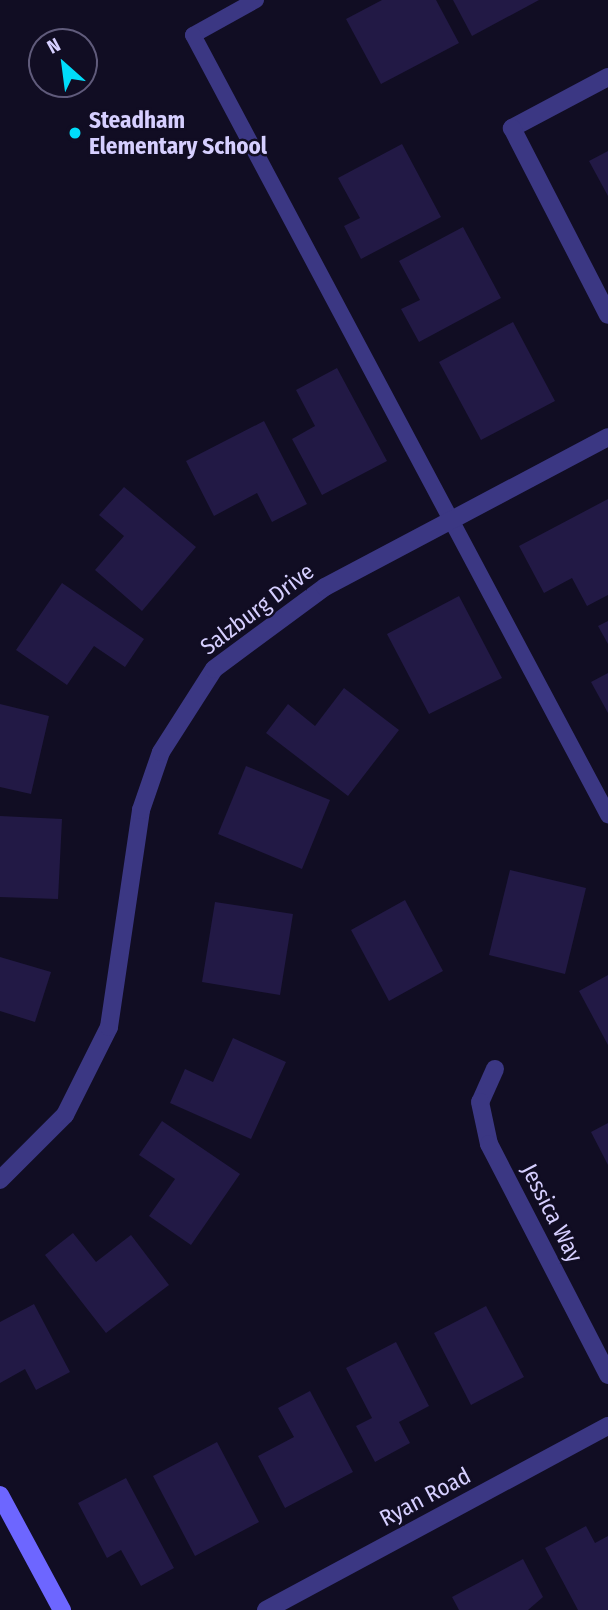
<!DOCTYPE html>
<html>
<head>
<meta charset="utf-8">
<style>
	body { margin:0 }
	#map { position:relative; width:608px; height:1610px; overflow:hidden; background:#110d23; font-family:"Fira Sans Condensed",sans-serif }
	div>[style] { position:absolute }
	.building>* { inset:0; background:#221945 }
	.lane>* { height:16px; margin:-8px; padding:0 8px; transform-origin:8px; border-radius:8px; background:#3b3783 }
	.street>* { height:18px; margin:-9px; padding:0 9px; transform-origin:9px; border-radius:9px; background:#3b3783 }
	.secondary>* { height:18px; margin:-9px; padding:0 9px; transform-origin:9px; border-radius:9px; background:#6d66ff }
	.dots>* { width:19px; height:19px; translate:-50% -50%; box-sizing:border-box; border:4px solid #110d23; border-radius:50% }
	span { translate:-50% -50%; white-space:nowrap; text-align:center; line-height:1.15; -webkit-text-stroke:5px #110d23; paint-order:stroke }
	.poi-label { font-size:23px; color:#d6cfff; font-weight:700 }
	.left { translate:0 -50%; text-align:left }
	.street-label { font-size:23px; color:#d6cfff }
	.north { position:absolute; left:28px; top:28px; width:70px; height:70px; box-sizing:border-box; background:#110d23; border:2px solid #605b7b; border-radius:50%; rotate:332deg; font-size:19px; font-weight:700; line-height:28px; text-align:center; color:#d6cfff }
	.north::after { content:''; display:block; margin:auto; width:24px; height:32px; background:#00ddfa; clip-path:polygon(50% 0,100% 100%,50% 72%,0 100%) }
</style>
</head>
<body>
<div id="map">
	<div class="building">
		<i style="clip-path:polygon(382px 0,436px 0,459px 43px,381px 84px,346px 19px)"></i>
		<i style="clip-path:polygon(453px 0,539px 0,472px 36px)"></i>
		<i style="clip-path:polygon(402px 144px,441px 217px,361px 259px,344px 226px,360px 218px,338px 178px)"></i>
		<i style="clip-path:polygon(608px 151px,608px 196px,589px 161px)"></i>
		<i style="clip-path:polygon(463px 227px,501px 298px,419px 342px,401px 309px,420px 300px,399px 261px)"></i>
		<i style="clip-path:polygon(513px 322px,555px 401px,481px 440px,439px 362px)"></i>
		<i style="clip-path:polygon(337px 368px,387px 461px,322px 495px,292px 439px,315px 426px,296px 390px)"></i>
		<i style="clip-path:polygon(264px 421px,307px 504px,272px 522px,257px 493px,214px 516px,186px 461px)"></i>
		<i style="clip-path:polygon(124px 487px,196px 547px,142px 611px,95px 570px,124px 536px,99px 515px)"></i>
		<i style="clip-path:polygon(608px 499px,608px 595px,587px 606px,572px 578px,544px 593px,519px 546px)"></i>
		<i style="clip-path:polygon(62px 583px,144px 639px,125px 667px,94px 646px,67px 685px,16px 650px)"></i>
		<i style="clip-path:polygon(459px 596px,502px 678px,429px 714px,387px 634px)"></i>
		<i style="clip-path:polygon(608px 621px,608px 644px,598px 626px)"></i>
		<i style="clip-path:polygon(608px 673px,608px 713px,591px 682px)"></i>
		<i style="clip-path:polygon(344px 688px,399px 730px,348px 796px,266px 733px,288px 704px,315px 726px)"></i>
		<i style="clip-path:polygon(0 704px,49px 716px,31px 794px,0 787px)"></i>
		<i style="clip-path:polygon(246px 766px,330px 800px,302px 869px,218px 834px)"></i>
		<i style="clip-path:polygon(0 816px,62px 819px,58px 899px,0 897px)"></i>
		<i style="clip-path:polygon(510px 870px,586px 888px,565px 974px,489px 955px)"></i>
		<i style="clip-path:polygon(405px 900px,443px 971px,389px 1001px,351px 930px)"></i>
		<i style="clip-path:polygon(215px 902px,293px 914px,280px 995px,202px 982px)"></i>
		<i style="clip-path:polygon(0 957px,51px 972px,35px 1022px,0 1011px)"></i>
		<i style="clip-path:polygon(608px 975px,608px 1045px,579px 991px)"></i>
		<i style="clip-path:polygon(233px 1038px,286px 1062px,251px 1139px,170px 1103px,185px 1069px,213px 1082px)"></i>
		<i style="clip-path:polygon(162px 1121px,240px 1174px,191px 1245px,149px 1216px,175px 1179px,139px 1155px)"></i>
		<i style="clip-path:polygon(608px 1123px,608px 1165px,591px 1132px)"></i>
		<i style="clip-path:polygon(73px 1233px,96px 1262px,131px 1235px,169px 1285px,106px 1333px,45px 1255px)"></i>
		<i style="clip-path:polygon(34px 1304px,70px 1372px,36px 1390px,25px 1369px,0 1383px,0 1322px)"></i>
		<i style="clip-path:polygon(486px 1306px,524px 1377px,471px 1405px,434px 1333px)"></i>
		<i style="clip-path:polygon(396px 1342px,429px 1406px,399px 1422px,410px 1443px,375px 1462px,356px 1426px,372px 1418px,346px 1368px)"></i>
		<i style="clip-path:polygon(310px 1391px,353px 1472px,285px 1508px,258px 1456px,294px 1437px,278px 1408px)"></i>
		<i style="clip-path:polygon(217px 1442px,259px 1522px,195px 1556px,153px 1476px)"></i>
		<i style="clip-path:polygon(126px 1478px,174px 1568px,141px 1586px,121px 1550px,107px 1558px,78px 1503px)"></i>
		<i style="clip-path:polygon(586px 1526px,595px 1543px,608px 1536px,608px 1610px,578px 1610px,545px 1548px)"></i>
		<i style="clip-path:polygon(523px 1559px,543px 1597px,528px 1610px,459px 1610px,452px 1597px)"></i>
	</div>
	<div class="lane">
		<i style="left:256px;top:0;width:72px;rotate:150.9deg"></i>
		<i style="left:193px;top:35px;width:884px;rotate:61.98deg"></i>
	</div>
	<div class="street">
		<i style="left:608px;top:77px;width:109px;rotate:152deg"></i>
		<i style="left:512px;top:128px;width:210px;rotate:62.8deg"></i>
		<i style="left:495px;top:1069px;width:36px;rotate:114deg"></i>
		<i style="left:480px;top:1102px;width:43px;rotate:77.9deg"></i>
		<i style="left:489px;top:1144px;width:260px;rotate:62.7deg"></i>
		<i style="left:0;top:1180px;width:92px;rotate:-45deg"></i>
		<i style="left:65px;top:1115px;width:98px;rotate:-63.4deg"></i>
		<i style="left:109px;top:1027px;width:219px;rotate:-81.6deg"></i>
		<i style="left:141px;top:810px;width:61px;rotate:-71deg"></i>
		<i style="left:161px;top:752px;width:98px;rotate:-57.4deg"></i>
		<i style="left:214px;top:669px;width:138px;rotate:-36.5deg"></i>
		<i style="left:325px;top:587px;width:320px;rotate:-27.9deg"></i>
		<i style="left:266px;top:1610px;width:388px;rotate:-28.3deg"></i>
	</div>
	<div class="secondary">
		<i style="left:0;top:1495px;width:131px;rotate:61.7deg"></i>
	</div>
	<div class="dots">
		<i style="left:75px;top:133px;background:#00ddfa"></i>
	</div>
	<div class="poi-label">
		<span class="left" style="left:89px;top:133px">Steadham<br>Elementary School</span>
	</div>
	<div class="street-label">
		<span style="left:257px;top:609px;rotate:-37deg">Salzburg Drive</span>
		<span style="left:552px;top:1213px;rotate:63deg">Jessica Way</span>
		<span style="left:425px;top:1497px;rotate:-28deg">Ryan Road</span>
	</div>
	<div class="north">N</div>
</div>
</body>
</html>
